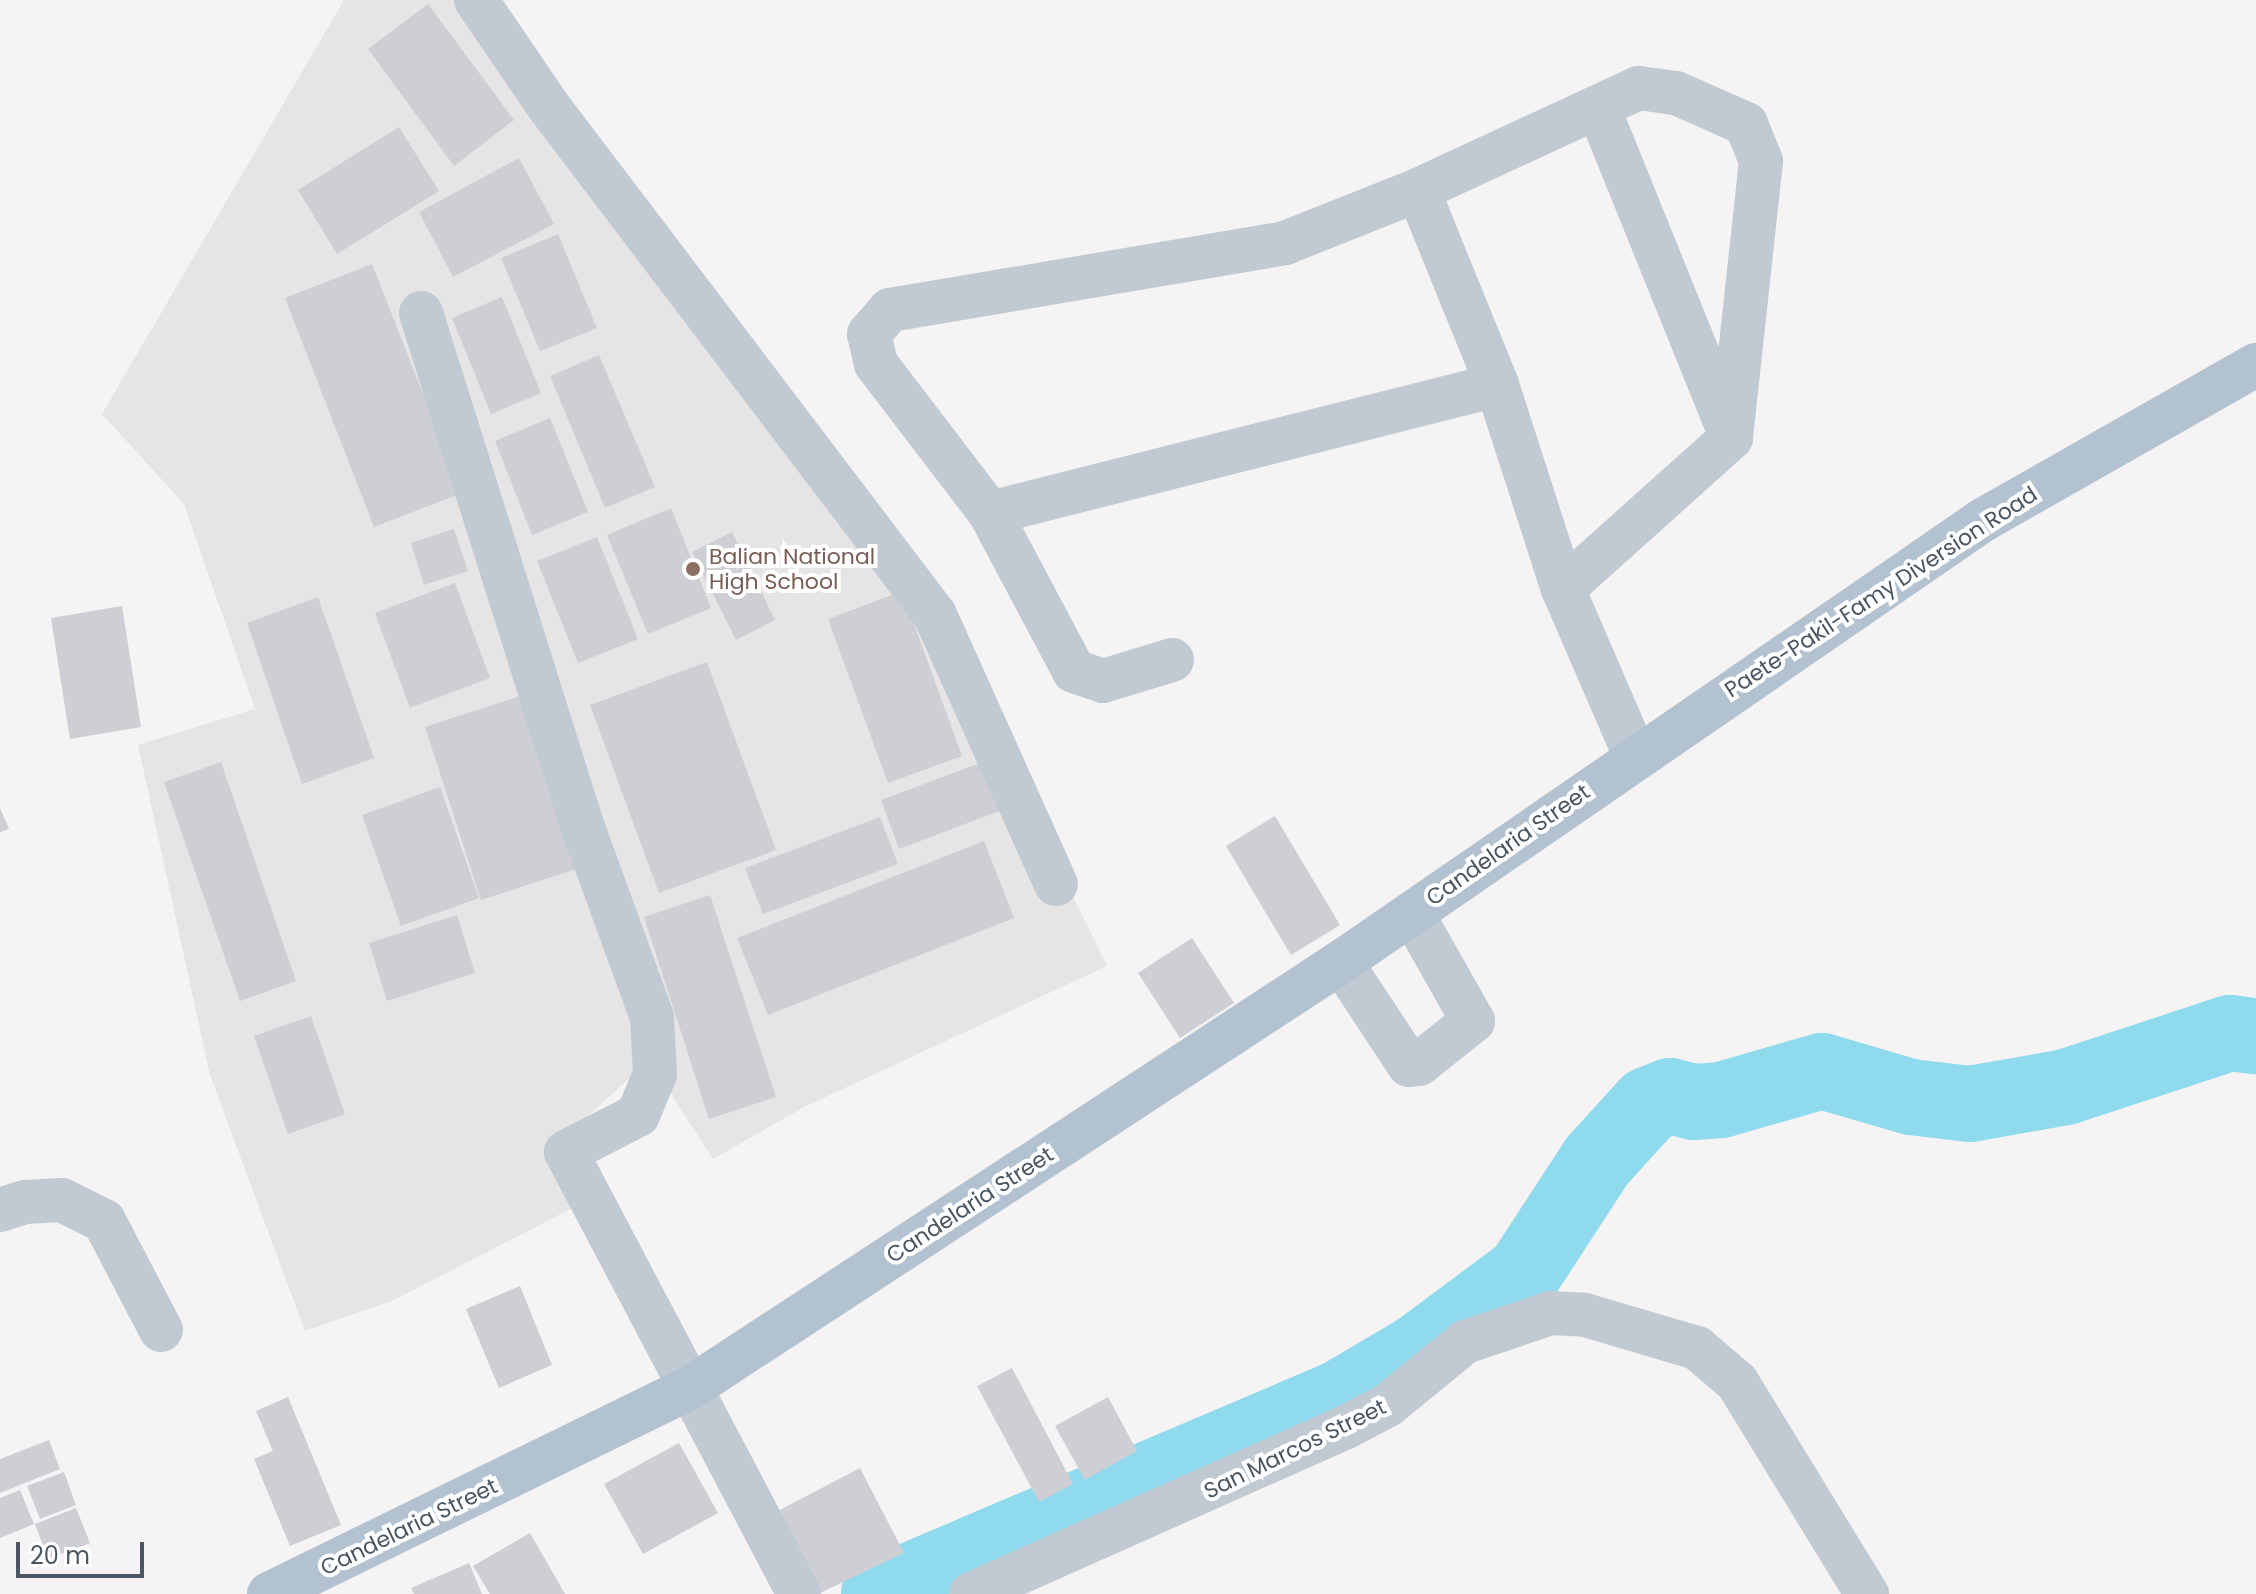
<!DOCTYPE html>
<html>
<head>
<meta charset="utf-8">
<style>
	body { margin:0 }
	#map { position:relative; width:2256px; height:1594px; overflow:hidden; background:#f5f3f3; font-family:Poppins,sans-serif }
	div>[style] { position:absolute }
	.education>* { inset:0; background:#e6e4e5 }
	.river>* { height:76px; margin:-38px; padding:0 38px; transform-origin:38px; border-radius:38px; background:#90daee }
	.building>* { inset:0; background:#cdcfd5 }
	.minor>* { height:44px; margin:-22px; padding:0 22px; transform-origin:22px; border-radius:22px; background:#c1cad2 }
	.major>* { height:44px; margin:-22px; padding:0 22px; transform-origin:22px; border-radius:22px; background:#b3c2d1 }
	.dots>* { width:22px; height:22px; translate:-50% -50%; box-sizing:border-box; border:4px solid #fff; border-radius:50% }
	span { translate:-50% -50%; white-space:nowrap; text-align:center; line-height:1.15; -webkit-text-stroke:8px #fff; paint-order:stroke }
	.education-label { font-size:22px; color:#785e54 }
	.left { translate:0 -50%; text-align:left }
	.street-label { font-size:22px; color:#4a5661 }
	.scale { position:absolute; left:16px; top:1542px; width:128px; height:36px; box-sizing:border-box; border:4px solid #4a5661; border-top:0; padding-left:10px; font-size:24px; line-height:28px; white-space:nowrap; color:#4a5661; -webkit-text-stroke:6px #fff; paint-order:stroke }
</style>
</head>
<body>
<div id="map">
	<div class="education">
		<i style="clip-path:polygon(344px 0,455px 0,926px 598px,1107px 966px,806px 1106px,713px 1159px,649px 1060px,558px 1144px,584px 1202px,394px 1300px,305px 1331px,210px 1075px,138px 745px,255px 709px,184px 504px,102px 414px)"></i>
	</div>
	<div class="river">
		<i style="left:879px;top:1594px;width:501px;rotate:-23.03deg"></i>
		<i style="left:1340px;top:1398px;width:91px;rotate:-30.5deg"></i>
		<i style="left:1418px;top:1352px;width:132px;rotate:-36.7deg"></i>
		<i style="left:1524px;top:1273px;width:134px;rotate:-56.9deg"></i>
		<i style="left:1597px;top:1161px;width:76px;rotate:-47.7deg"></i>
		<i style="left:1648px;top:1105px;width:24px;rotate:-22deg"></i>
		<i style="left:1670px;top:1096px;width:25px;rotate:14deg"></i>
		<i style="left:1694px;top:1102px;width:27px;rotate:-4deg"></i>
		<i style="left:1721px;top:1100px;width:105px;rotate:-16deg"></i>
		<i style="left:1822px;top:1071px;width:93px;rotate:16.3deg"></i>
		<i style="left:1911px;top:1097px;width:59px;rotate:6.8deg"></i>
		<i style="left:1970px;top:1104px;width:97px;rotate:-10deg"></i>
		<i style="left:2066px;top:1087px;width:173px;rotate:-18.2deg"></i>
		<i style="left:2230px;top:1033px;width:26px;rotate:7deg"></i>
	</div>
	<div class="building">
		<i style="clip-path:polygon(428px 4px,514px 120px,454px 166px,368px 49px)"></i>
		<i style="clip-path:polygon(399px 127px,439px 191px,337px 254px,298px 190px)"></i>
		<i style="clip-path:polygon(519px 158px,554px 224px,453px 277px,419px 212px)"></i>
		<i style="clip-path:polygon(558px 234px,597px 328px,540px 351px,501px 258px)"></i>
		<i style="clip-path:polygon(372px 264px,462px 493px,374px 527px,285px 298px)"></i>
		<i style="clip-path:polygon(502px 297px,541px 393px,491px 414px,452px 318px)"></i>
		<i style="clip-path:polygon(599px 355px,655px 487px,605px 508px,550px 376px)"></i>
		<i style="clip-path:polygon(550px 418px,588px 512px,532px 535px,495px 441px)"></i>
		<i style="clip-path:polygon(671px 508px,711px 608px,648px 634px,607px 535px)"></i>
		<i style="clip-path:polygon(454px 529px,468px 571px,424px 585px,411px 543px)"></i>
		<i style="clip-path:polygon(732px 532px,775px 620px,736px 640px,692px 552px)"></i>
		<i style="clip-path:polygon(597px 537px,638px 639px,578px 663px,537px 561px)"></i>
		<i style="clip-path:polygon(455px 583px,490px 678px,410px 708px,375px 613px)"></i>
		<i style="clip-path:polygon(902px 591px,962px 756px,888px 783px,828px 619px)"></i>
		<i style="clip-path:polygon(318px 597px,374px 758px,302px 784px,247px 623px)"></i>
		<i style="clip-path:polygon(122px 606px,141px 727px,70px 739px,51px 618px)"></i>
		<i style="clip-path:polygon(707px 662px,776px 850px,659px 893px,590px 705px)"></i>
		<i style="clip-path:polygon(520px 696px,576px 869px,481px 900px,425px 727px)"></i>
		<i style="clip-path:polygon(993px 758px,1010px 807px,899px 849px,881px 800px)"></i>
		<i style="clip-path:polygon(221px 762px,296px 981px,240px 1001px,164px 782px)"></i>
		<i style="clip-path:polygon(440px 787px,479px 898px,401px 926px,362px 815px)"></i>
		<i style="clip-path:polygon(0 808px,9px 829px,0 832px)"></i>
		<i style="clip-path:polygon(1275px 816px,1340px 925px,1291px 955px,1226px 846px)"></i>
		<i style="clip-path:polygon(880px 817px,898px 864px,763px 914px,745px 868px)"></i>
		<i style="clip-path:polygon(984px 841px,1014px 918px,768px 1015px,737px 938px)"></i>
		<i style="clip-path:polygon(710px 895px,776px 1097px,709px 1119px,644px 917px)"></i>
		<i style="clip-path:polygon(457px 915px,475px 973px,387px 1001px,369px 943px)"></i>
		<i style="clip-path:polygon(1192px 938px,1234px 1003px,1180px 1038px,1138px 973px)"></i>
		<i style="clip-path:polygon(311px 1016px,345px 1114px,288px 1134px,254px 1036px)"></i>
		<i style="clip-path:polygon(520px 1286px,552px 1365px,499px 1388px,466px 1309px)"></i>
		<i style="clip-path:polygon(1012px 1368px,1073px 1484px,1039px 1502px,977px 1386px)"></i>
		<i style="clip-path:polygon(288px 1397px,341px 1525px,290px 1546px,254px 1459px,273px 1451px,256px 1411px)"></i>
		<i style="clip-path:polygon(1108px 1397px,1137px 1451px,1085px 1480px,1055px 1426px)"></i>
		<i style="clip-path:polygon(49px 1440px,60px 1469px,0 1493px,0 1459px)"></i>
		<i style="clip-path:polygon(679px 1443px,718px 1513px,643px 1554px,604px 1484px)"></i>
		<i style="clip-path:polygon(860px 1468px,904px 1553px,818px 1594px,776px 1512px)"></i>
		<i style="clip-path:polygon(64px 1472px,76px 1505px,40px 1519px,27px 1486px)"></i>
		<i style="clip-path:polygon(20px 1490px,34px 1524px,0 1538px,0 1498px)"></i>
		<i style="clip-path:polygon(76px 1508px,90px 1543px,48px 1559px,35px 1524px)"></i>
		<i style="clip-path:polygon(530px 1533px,565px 1594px,490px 1594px,473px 1566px)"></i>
		<i style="clip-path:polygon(469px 1563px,482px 1594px,414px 1594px,411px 1588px)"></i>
	</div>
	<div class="minor">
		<i style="left:476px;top:0;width:130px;rotate:55.7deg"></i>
		<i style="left:549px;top:107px;width:638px;rotate:52.77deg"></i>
		<i style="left:935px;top:615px;width:295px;rotate:65.8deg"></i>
		<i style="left:1598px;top:107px;width:350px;rotate:68deg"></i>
		<i style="left:1418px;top:190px;width:210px;rotate:67.9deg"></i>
		<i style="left:1497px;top:385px;width:214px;rotate:72.1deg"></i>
		<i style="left:1563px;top:589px;width:181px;rotate:66.6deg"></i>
		<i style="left:421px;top:313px;width:537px;rotate:72.54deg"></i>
		<i style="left:582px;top:825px;width:204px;rotate:70deg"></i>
		<i style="left:652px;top:1017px;width:57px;rotate:87deg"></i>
		<i style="left:655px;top:1074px;width:44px;rotate:112.5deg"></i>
		<i style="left:638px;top:1115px;width:81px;rotate:152.8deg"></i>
		<i style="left:566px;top:1152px;width:500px;rotate:62.2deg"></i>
		<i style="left:990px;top:513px;width:523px;rotate:-14.17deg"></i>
		<i style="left:1172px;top:660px;width:72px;rotate:163.1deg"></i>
		<i style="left:1103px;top:681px;width:31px;rotate:-161deg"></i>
		<i style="left:1074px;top:671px;width:179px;rotate:-118deg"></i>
		<i style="left:990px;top:513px;width:188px;rotate:-127.4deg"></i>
		<i style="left:876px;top:364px;width:31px;rotate:-103deg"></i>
		<i style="left:869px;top:334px;width:32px;rotate:-49deg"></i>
		<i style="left:890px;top:310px;width:401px;rotate:-9.6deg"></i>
		<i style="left:1285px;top:243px;width:143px;rotate:-21.7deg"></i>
		<i style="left:1418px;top:190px;width:243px;rotate:-24.8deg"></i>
		<i style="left:1639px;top:88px;width:37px;rotate:8deg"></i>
		<i style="left:1676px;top:93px;width:77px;rotate:23.9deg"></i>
		<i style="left:1746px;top:124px;width:40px;rotate:68deg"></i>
		<i style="left:1761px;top:161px;width:279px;rotate:96.2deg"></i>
		<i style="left:1731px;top:438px;width:226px;rotate:138.1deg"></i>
		<i style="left:1341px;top:962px;width:123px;rotate:56.6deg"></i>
		<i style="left:1409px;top:1065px;width:10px;rotate:-6deg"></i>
		<i style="left:1419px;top:1064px;width:69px;rotate:-38.5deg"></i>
		<i style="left:1473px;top:1021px;width:124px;rotate:-119.5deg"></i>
		<i style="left:0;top:1210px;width:26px;rotate:-18deg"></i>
		<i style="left:25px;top:1202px;width:37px;rotate:-3deg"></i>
		<i style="left:62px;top:1200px;width:47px;rotate:26.6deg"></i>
		<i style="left:104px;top:1221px;width:123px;rotate:62.4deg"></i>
		<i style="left:971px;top:1594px;width:411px;rotate:-24deg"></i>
		<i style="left:1346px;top:1427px;width:47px;rotate:-27.6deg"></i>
		<i style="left:1388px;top:1405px;width:99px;rotate:-39.3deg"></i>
		<i style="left:1465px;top:1342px;width:91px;rotate:-18.6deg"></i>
		<i style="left:1551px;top:1313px;width:34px;rotate:3deg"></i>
		<i style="left:1585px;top:1315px;width:117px;rotate:16.4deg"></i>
		<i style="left:1697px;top:1348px;width:52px;rotate:40.4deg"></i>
		<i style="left:1737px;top:1382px;width:249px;rotate:58.5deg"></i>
	</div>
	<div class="major">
		<i style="left:269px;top:1594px;width:469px;rotate:-26.1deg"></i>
		<i style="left:690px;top:1388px;width:778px;rotate:-33.2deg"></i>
		<i style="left:1341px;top:962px;width:779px;rotate:-34.55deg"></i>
		<i style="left:1983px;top:520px;width:314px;rotate:-29.6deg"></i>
	</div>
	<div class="dots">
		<i style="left:693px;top:569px;background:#8d6e63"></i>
	</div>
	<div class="education-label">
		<span class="left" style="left:709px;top:569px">Balian National<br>High School</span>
	</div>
	<div class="street-label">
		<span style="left:1881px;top:592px;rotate:-33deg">Paete-Pakil-Famy Diversion Road</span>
		<span style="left:1508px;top:845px;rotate:-35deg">Candelaria Street</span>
		<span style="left:970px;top:1205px;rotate:-33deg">Candelaria Street</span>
		<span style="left:1295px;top:1449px;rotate:-26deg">San Marcos Street</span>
		<span style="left:409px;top:1527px;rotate:-26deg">Candelaria Street</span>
	</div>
	<div class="scale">20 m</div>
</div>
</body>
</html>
